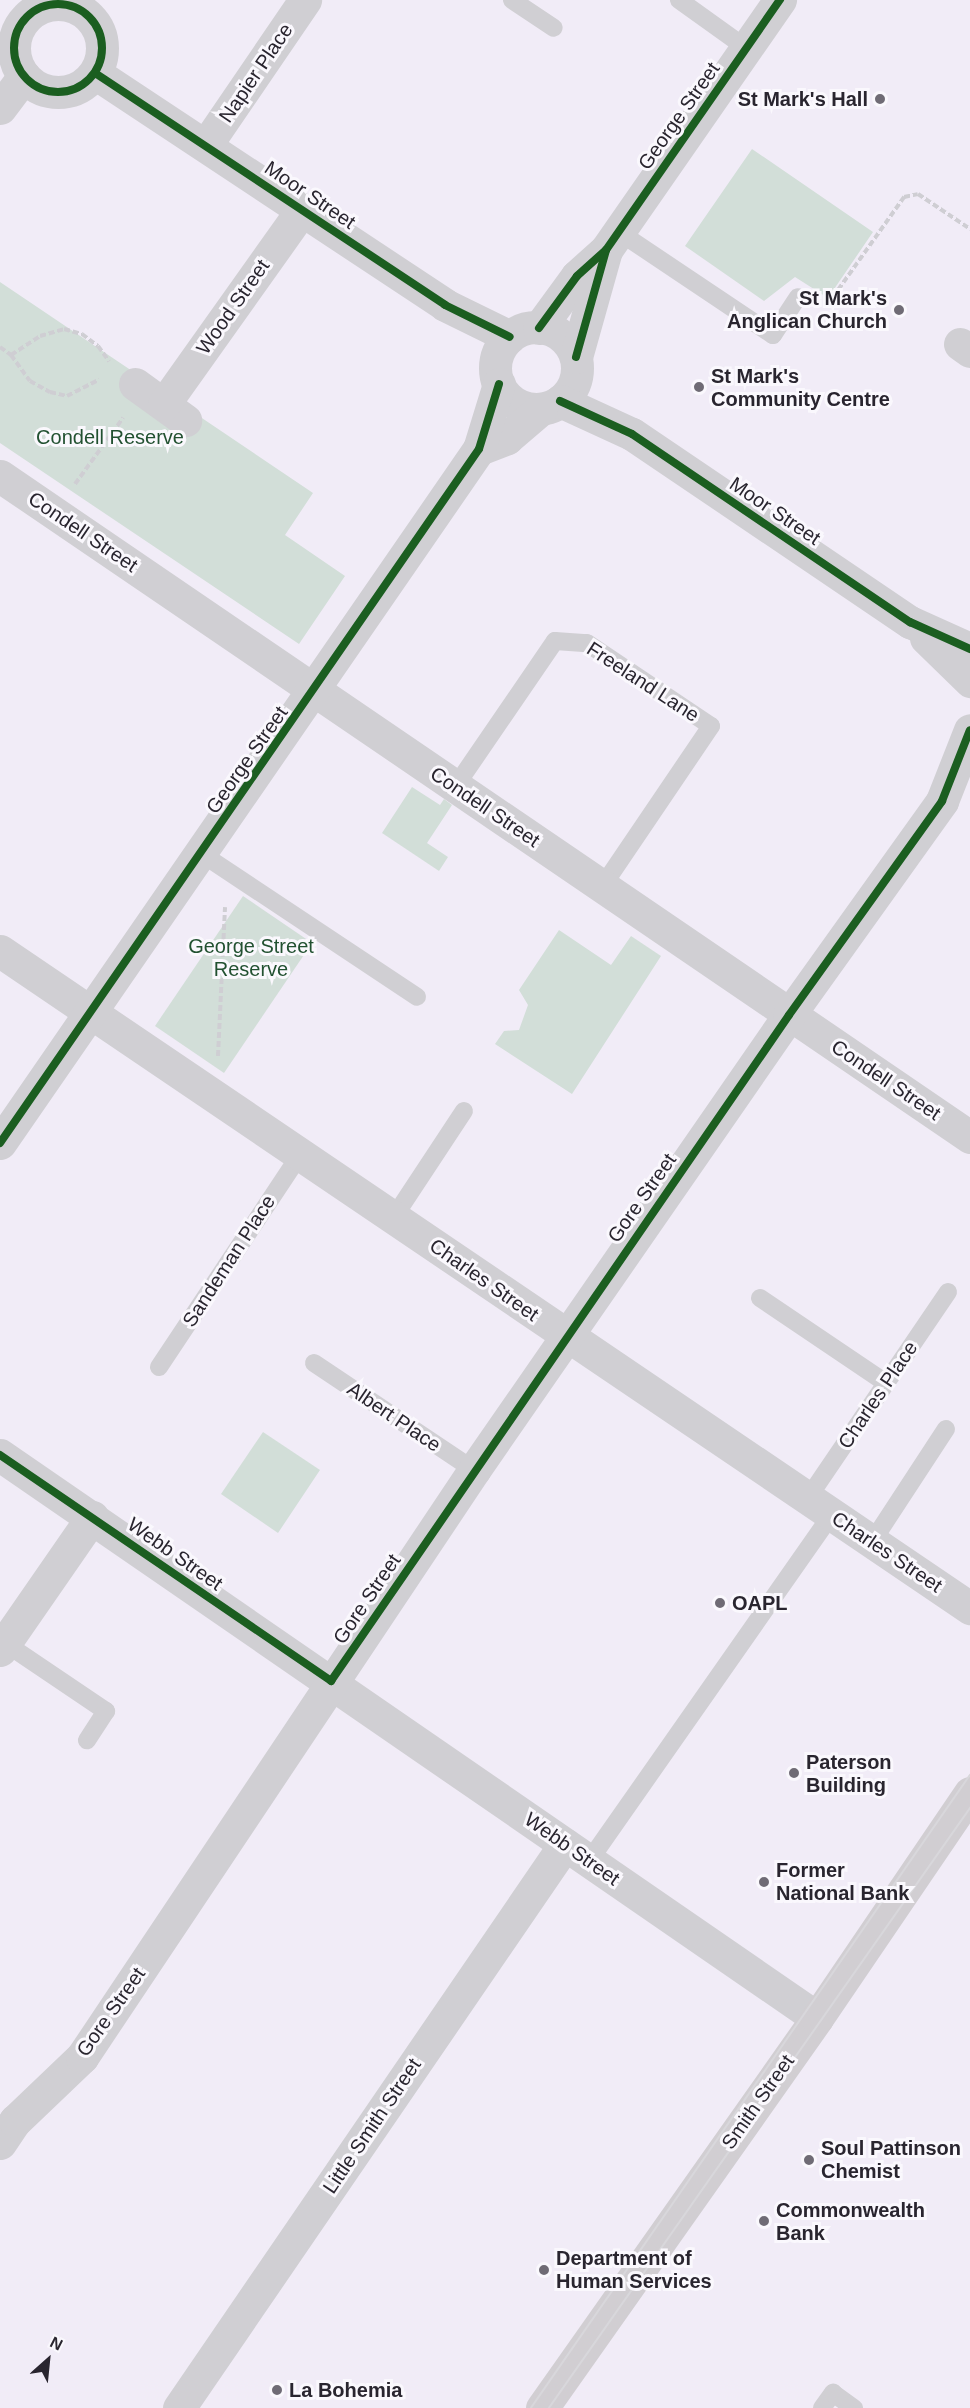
<!DOCTYPE html>
<html>
<head>
<meta charset="utf-8">
<style>
	body { margin:0 }
	#map { position:relative; width:970px; height:2408px; overflow:hidden; background:#f1ecf7; font-family:Arial,sans-serif }
	div>[style] { position:absolute }
	.green>* { inset:0; background:#d2ded8 }
	.path>* { height:4px; margin-top:-2px; transform-origin:0; background:repeating-linear-gradient(90deg,#cfced3 0 6px,transparent 0 9px) }
	.lane>* { height:18px; margin:-9px; padding:0 9px; transform-origin:9px; border-radius:9px; background:#d0cfd3 }
	.street>* { height:33px; margin:-16.5px; padding:0 16.5px; transform-origin:16.5px; border-radius:16.5px; background:#d0cfd3 }
	.street>.ring { margin:-16.5px; padding:0; box-sizing:content-box; background:none; border:33px solid #d0cfd3; border-radius:50% }
	.secondary>* { height:33px; margin:-16.5px; padding:0 16.5px; transform-origin:16.5px; border-radius:16.5px; background:#d1ced2 }
	.tram>* { height:1.5px; margin:-0.75px; padding:0 0.75px; transform-origin:0.75px; border-radius:0.75px; background:#d8d7db }
	.cycleway>* { height:8px; margin:-4px; padding:0 4px; transform-origin:4px; border-radius:4px; background:#1b5e20 }
	.cycleway>.ring { margin:-4px; padding:0; box-sizing:content-box; background:none; border:8px solid #1b5e20; border-radius:50% }
	.dots>* { width:16px; height:16px; translate:-50% -50%; box-sizing:border-box; border:3px solid #faf8fd; border-radius:50% }
	span { translate:-50% -50%; white-space:nowrap; text-align:center; line-height:1.15; -webkit-text-stroke:6px #faf8fd; paint-order:stroke }
	.street-label { font-size:20px; color:#29252f }
	.poi-label { font-size:20px; color:#29252f; font-weight:700 }
	.right { translate:-100% -50%; text-align:right }
	.left { translate:0 -50%; text-align:left }
	.park-label { font-size:20px; color:#225131 }
	.north { position:absolute; left:18px; top:2330px; width:60px; height:60px; -webkit-text-stroke:4px #faf8fd; paint-order:stroke; rotate:27deg; font-size:16px; font-weight:700; line-height:24px; text-align:center; color:#29252f }
	.north::after { content:''; display:block; margin:auto; width:21px; height:27px; background:#29252f; clip-path:polygon(50% 0,100% 100%,50% 72%,0 100%) }
</style>
</head>
<body>
<div id="map">
	<div class="green">
		<i style="clip-path:polygon(752px 149px,873px 232px,828px 298px,795px 277px,764px 301px,685px 246px)"></i>
		<i style="clip-path:polygon(0 282px,313px 493px,285px 535px,345px 576px,299px 644px,0 443px)"></i>
		<i style="clip-path:polygon(412px 787px,440px 805px,444px 799px,452px 805px,427px 843px,448px 857px,439px 871px,382px 833px)"></i>
		<i style="clip-path:polygon(243px 896px,312px 943px,224px 1073px,155px 1026px)"></i>
		<i style="clip-path:polygon(559px 930px,611px 965px,631px 936px,661px 956px,572px 1094px,495px 1044px,504px 1031px,519px 1030px,528px 1005px,519px 990px)"></i>
		<i style="clip-path:polygon(263px 1432px,320px 1470px,278px 1533px,221px 1494px)"></i>
	</div>
	<div class="path">
		<i style="left:826px;top:297px;width:7px"></i>
		<i style="left:833px;top:297px;width:123px;rotate:-54.6deg"></i>
		<i style="left:904px;top:197px;width:14px;rotate:-12deg"></i>
		<i style="left:918px;top:194px;width:63px;rotate:33.9deg"></i>
		<i style="left:0;top:347px;width:14px;rotate:36deg"></i>
		<i style="left:11px;top:355px;width:32px;rotate:54deg"></i>
		<i style="left:30px;top:381px;width:23px;rotate:29deg"></i>
		<i style="left:50px;top:392px;width:17px;rotate:13deg"></i>
		<i style="left:67px;top:396px;width:36px;rotate:-27deg"></i>
		<i style="left:11px;top:355px;width:35px;rotate:-33deg"></i>
		<i style="left:40px;top:336px;width:25px;rotate:-16deg"></i>
		<i style="left:64px;top:329px;width:19px;rotate:16deg"></i>
		<i style="left:82px;top:334px;width:20px;rotate:37deg"></i>
		<i style="left:98px;top:346px;width:19px;rotate:54deg"></i>
		<i style="left:75px;top:484px;width:82px;rotate:-54deg"></i>
		<i style="left:218px;top:1056px;width:149px;rotate:-87.3deg"></i>
	</div>
	<div class="lane">
		<i style="left:512px;top:0;width:50px;rotate:33.7deg"></i>
		<i style="left:679px;top:0;width:82px;rotate:35.6deg"></i>
		<i style="left:619px;top:232px;width:185px;rotate:33.8deg"></i>
		<i style="left:773px;top:335px;width:45px;rotate:-56.7deg"></i>
		<i style="left:455px;top:787px;width:177px;rotate:-55.6deg"></i>
		<i style="left:555px;top:641px;width:32px;rotate:4deg"></i>
		<i style="left:587px;top:643px;width:149px;rotate:33.8deg"></i>
		<i style="left:711px;top:726px;width:194px;rotate:124.1deg"></i>
		<i style="left:202px;top:854px;width:258px;rotate:33.6deg"></i>
		<i style="left:394px;top:1217px;width:127px;rotate:-56.6deg"></i>
		<i style="left:760px;top:1298px;width:152px;rotate:34deg"></i>
		<i style="left:314px;top:1363px;width:192px;rotate:33.8deg"></i>
		<i style="left:159px;top:1367px;width:255px;rotate:-56.4deg"></i>
		<i style="left:808px;top:1498px;width:249px;rotate:-55.8deg"></i>
		<i style="left:872px;top:1542px;width:135px;rotate:-56.8deg"></i>
		<i style="left:5px;top:1643px;width:122px;rotate:34deg"></i>
		<i style="left:106px;top:1711px;width:35px;rotate:123deg"></i>
		<i style="left:589px;top:1861px;width:424px;rotate:-55deg"></i>
		<i style="left:822px;top:2408px;width:19px;rotate:-54deg"></i>
		<i style="left:833px;top:2393px;width:26px;rotate:36deg"></i>
	</div>
	<div class="street">
		<i class="ring" style="left:14px;top:4px;width:55px;height:55px"></i>
		<i style="left:95px;top:73px;width:420px;rotate:33.5deg"></i>
		<i style="left:445px;top:305px;width:72px;rotate:26.2deg"></i>
		<i style="left:0;top:108px;width:40px;rotate:-53deg"></i>
		<i style="left:206px;top:145px;width:176px;rotate:-55.7deg"></i>
		<i class="ring" style="left:495px;top:327px;width:49px;height:49px"></i>
		<i style="left:539px;top:328px;width:64px;rotate:-53.8deg"></i>
		<i style="left:577px;top:276px;width:39px;rotate:-42deg"></i>
		<i style="left:606px;top:250px;width:305px;rotate:-55.2deg"></i>
		<i style="left:960px;top:344px;width:12px;rotate:35deg"></i>
		<i style="left:576px;top:357px;width:111px;rotate:-74.3deg"></i>
		<i style="left:135px;top:384px;width:62px;rotate:35.8deg"></i>
		<i style="left:560px;top:401px;width:79px;rotate:24.6deg"></i>
		<i style="left:632px;top:434px;width:336px;rotate:34.1deg"></i>
		<i style="left:910px;top:622px;width:66px;rotate:24.2deg"></i>
		<i style="left:164px;top:404px;width:238px;rotate:-54.6deg"></i>
		<i style="left:479px;top:449px;width:30px;rotate:-21deg"></i>
		<i style="left:507px;top:438px;width:45px;rotate:-40.5deg"></i>
		<i style="left:0;top:476px;width:1174px;rotate:34.27deg"></i>
		<i style="left:926px;top:638px;width:62px;rotate:44.3deg"></i>
		<i style="left:0;top:951px;width:1172px;rotate:34.11deg"></i>
		<i style="left:0;top:1143px;width:843px;rotate:-55.39deg"></i>
		<i style="left:479px;top:449px;width:68px;rotate:-72.9deg"></i>
		<i style="left:0;top:1455px;width:992px;rotate:34.57deg"></i>
		<i style="left:0;top:1650px;width:162px;rotate:-55.3deg"></i>
		<i style="left:0;top:2143px;width:27px;rotate:-56deg"></i>
		<i style="left:15px;top:2121px;width:93px;rotate:-43.7deg"></i>
		<i style="left:82px;top:2057px;width:706px;rotate:-56.26deg"></i>
		<i style="left:474px;top:1470px;width:553px;rotate:-55.3deg"></i>
		<i style="left:789px;top:1015px;width:263px;rotate:-54.4deg"></i>
		<i style="left:942px;top:801px;width:76px;rotate:-68.5deg"></i>
		<i style="left:179px;top:2408px;width:683px;rotate:-55.61deg"></i>
	</div>
	<div class="secondary">
		<i style="left:542px;top:2408px;width:477px;rotate:-54.8deg"></i>
		<i style="left:817px;top:2018px;width:272px;rotate:-55.8deg"></i>
	</div>
	<div class="tram">
		<i style="left:531px;top:2408px;width:770px;rotate:-55.26deg"></i>
		<i style="left:549px;top:2408px;width:733px;rotate:-54.94deg"></i>
	</div>
	<div class="cycleway">
		<i class="ring" style="left:14px;top:4px;width:80px;height:80px"></i>
		<i style="left:95px;top:73px;width:420px;rotate:33.5deg"></i>
		<i style="left:445px;top:305px;width:72px;rotate:26.2deg"></i>
		<i style="left:539px;top:328px;width:64px;rotate:-53.8deg"></i>
		<i style="left:577px;top:276px;width:39px;rotate:-42deg"></i>
		<i style="left:606px;top:250px;width:305px;rotate:-55.2deg"></i>
		<i style="left:576px;top:357px;width:111px;rotate:-74.3deg"></i>
		<i style="left:560px;top:401px;width:79px;rotate:24.6deg"></i>
		<i style="left:632px;top:434px;width:336px;rotate:34.1deg"></i>
		<i style="left:910px;top:622px;width:66px;rotate:24.2deg"></i>
		<i style="left:0;top:1143px;width:843px;rotate:-55.39deg"></i>
		<i style="left:479px;top:449px;width:68px;rotate:-72.9deg"></i>
		<i style="left:0;top:1455px;width:401px;rotate:34.3deg"></i>
		<i style="left:331px;top:1681px;width:808px;rotate:-55.48deg"></i>
		<i style="left:789px;top:1015px;width:263px;rotate:-54.4deg"></i>
		<i style="left:942px;top:801px;width:76px;rotate:-68.5deg"></i>
	</div>
	<div class="dots">
		<i style="left:880px;top:99px;background:#6f6b75"></i>
		<i style="left:899px;top:310px;background:#6f6b75"></i>
		<i style="left:699px;top:387px;background:#6f6b75"></i>
		<i style="left:720px;top:1603px;background:#6f6b75"></i>
		<i style="left:794px;top:1773px;background:#6f6b75"></i>
		<i style="left:764px;top:1882px;background:#6f6b75"></i>
		<i style="left:809px;top:2160px;background:#6f6b75"></i>
		<i style="left:764px;top:2221px;background:#6f6b75"></i>
		<i style="left:544px;top:2270px;background:#6f6b75"></i>
		<i style="left:277px;top:2390px;background:#6f6b75"></i>
	</div>
	<div class="street-label">
		<span style="left:256px;top:73px;rotate:-56deg">Napier Place</span>
		<span style="left:679px;top:116px;rotate:-55deg">George Street</span>
		<span style="left:310px;top:195px;rotate:34deg">Moor Street</span>
		<span style="left:233px;top:307px;rotate:-55deg">Wood Street</span>
		<span style="left:775px;top:511px;rotate:34deg">Moor Street</span>
		<span style="left:83px;top:532px;rotate:34deg">Condell Street</span>
		<span style="left:643px;top:682px;rotate:33deg">Freeland Lane</span>
		<span style="left:247px;top:760px;rotate:-55deg">George Street</span>
		<span style="left:485px;top:807px;rotate:34deg">Condell Street</span>
		<span style="left:886px;top:1080px;rotate:34deg">Condell Street</span>
		<span style="left:642px;top:1198px;rotate:-55deg">Gore Street</span>
		<span style="left:229px;top:1261px;rotate:-57deg">Sandeman Place</span>
		<span style="left:484px;top:1280px;rotate:35deg">Charles Street</span>
		<span style="left:878px;top:1395px;rotate:-56deg">Charles Place</span>
		<span style="left:394px;top:1417px;rotate:34deg">Albert Place</span>
		<span style="left:887px;top:1552px;rotate:34deg">Charles Street</span>
		<span style="left:175px;top:1554px;rotate:35deg">Webb Street</span>
		<span style="left:367px;top:1599px;rotate:-56deg">Gore Street</span>
		<span style="left:572px;top:1849px;rotate:35deg">Webb Street</span>
		<span style="left:111px;top:2012px;rotate:-55deg">Gore Street</span>
		<span style="left:758px;top:2102px;rotate:-55deg">Smith Street</span>
		<span style="left:372px;top:2126px;rotate:-56deg">Little Smith Street</span>
	</div>
	<div class="poi-label">
		<span class="right" style="left:868px;top:99px">St Mark's Hall</span>
		<span class="right" style="left:887px;top:310px">St Mark's<br>Anglican Church</span>
		<span class="left" style="left:711px;top:388px">St Mark's<br>Community Centre</span>
		<span class="left" style="left:732px;top:1603px">OAPL</span>
		<span class="left" style="left:806px;top:1774px">Paterson<br>Building</span>
		<span class="left" style="left:776px;top:1882px">Former<br>National Bank</span>
		<span class="left" style="left:821px;top:2160px">Soul Pattinson<br>Chemist</span>
		<span class="left" style="left:776px;top:2222px">Commonwealth<br>Bank</span>
		<span class="left" style="left:556px;top:2270px">Department of<br>Human Services</span>
		<span class="left" style="left:289px;top:2390px">La Bohemia</span>
	</div>
	<div class="park-label">
		<span style="left:110px;top:437px">Condell Reserve</span>
		<span style="left:251px;top:958px">George Street<br>Reserve</span>
	</div>
	<div class="north">N</div>
</div>
</body>
</html>
